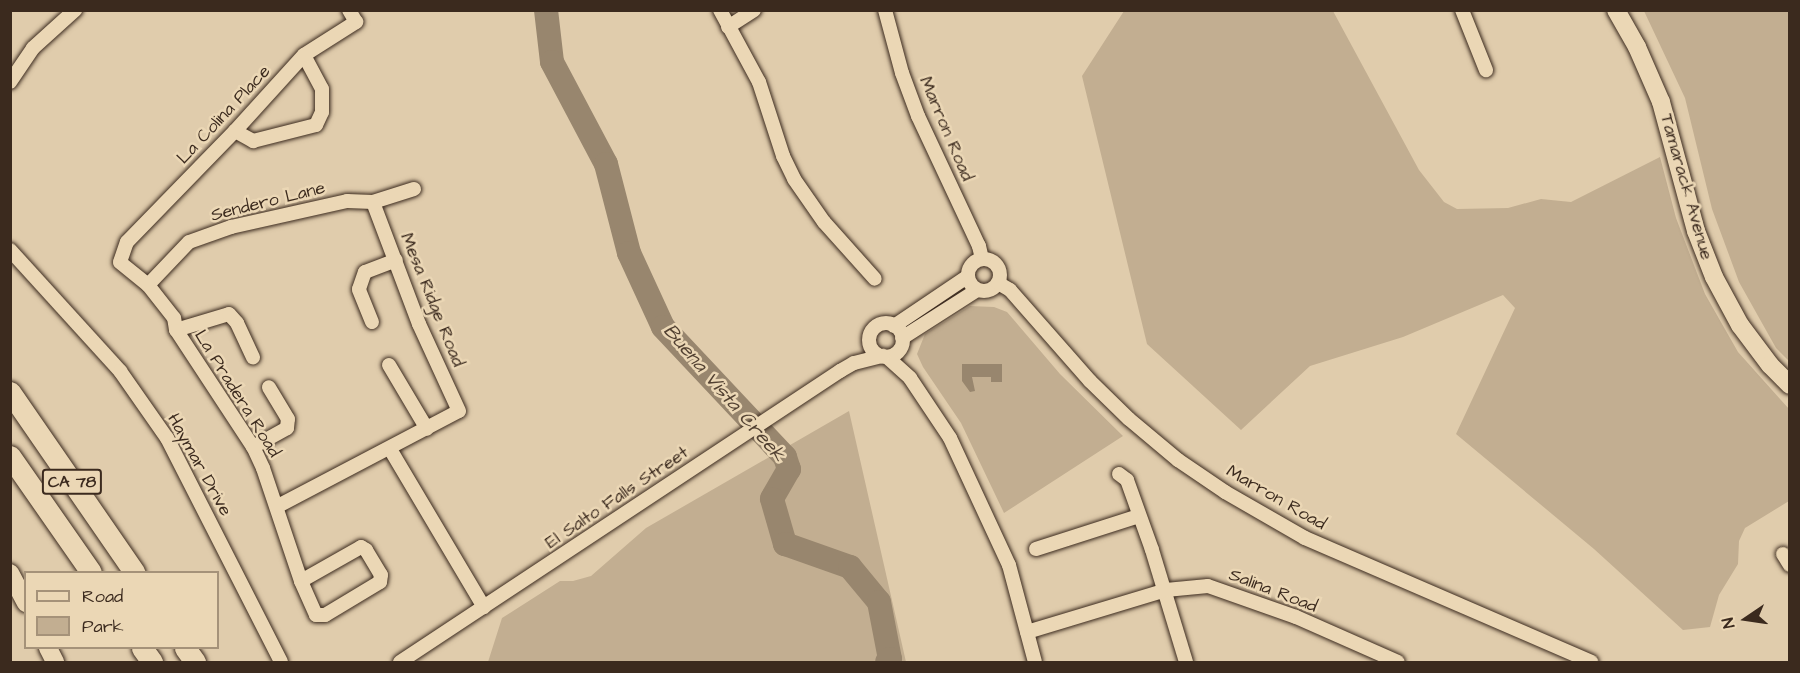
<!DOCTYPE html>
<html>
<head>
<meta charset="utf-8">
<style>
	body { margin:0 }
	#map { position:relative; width:1800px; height:673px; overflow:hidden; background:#e0ccac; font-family:"Architects Daughter",sans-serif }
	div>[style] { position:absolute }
	.green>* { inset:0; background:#c2ae91 }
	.water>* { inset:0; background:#98866e }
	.river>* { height:24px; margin:-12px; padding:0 12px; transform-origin:12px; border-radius:12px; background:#98866e }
	.roads { filter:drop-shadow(0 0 2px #3b2a1e) drop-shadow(0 0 2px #3b2a1e) }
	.minor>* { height:14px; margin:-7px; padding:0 7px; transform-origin:7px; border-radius:7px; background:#ebd7b5 }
	.minor>.ring { margin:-7px; padding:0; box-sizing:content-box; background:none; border:14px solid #ebd7b5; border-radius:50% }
	.major>* { height:18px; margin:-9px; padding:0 9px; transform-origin:9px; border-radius:9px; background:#ebd7b5 }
	.highway>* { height:21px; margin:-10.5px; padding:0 10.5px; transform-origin:10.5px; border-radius:10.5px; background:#ebd7b5 }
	span { translate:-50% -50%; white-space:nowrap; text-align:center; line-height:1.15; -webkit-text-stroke:5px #ebd7b5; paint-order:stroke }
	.shield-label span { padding:2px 4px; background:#ebd7b5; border:2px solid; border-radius:4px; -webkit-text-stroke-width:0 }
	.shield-label { font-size:16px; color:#3b2a1e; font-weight:700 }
	.street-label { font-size:18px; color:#3b2a1e }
	.water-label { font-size:20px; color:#524132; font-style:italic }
	.frame { position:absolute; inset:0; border:12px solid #3b2a1e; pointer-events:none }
	.legend { position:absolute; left:24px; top:571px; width:195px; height:78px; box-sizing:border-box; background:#ebd7b5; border:2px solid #a59279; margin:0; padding:8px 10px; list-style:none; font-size:18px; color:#3b2a1e }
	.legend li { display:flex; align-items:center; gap:12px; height:30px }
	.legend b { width:30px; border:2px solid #a59279 }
	.north { position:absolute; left:1716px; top:589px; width:60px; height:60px; -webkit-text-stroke:4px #ebd7b5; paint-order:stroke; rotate:257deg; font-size:16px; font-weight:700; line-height:24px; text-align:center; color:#3b2a1e }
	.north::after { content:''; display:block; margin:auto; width:21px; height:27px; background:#3b2a1e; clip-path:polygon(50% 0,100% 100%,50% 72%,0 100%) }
</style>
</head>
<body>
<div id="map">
	<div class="green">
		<i style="clip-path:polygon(1124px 11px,1333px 11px,1419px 170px,1444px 202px,1457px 209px,1508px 208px,1541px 199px,1571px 202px,1660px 157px,1676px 218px,1705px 294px,1738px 352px,1789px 409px,1789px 501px,1745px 528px,1739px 541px,1738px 564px,1719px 595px,1710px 627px,1683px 630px,1594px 549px,1456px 434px,1515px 308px,1503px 295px,1403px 337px,1310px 366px,1241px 430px,1147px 344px,1082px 76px)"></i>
		<i style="clip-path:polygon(1644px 11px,1789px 11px,1789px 361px,1776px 348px,1739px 282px,1712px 209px,1685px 98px)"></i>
		<i style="clip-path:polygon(970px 306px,994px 307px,1007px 312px,1060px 374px,1123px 436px,1004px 513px,961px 423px,923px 367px,917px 354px,925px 334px)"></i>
		<i style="clip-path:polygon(849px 411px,906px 662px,488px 662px,502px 618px,560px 581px,573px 581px,591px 576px,646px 528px)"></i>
	</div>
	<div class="water">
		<i style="clip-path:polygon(962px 364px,1002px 364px,1002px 382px,991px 382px,991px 377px,972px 377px,975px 391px,970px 392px,962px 381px)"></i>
	</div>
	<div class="river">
		<i style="left:546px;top:10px;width:52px;rotate:83.4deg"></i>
		<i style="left:552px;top:62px;width:115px;rotate:62.1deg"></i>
		<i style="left:606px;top:164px;width:92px;rotate:75.5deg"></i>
		<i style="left:629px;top:253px;width:81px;rotate:65.3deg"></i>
		<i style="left:663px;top:327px;width:178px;rotate:46.8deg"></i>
		<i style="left:785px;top:457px;width:13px;rotate:72deg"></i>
		<i style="left:789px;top:469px;width:34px;rotate:120deg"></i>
		<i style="left:772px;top:499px;width:47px;rotate:73.9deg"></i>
		<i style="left:785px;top:544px;width:69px;rotate:19.5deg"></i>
		<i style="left:850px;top:567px;width:45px;rotate:50.4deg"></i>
		<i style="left:879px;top:602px;width:58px;rotate:79.1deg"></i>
		<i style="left:890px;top:659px;width:4px;rotate:135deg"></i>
	</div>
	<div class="roads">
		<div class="minor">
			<i style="left:720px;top:10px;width:82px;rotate:61.6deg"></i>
			<i style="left:759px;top:82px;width:78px;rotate:72deg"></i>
			<i style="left:783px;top:156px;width:25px;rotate:64deg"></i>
			<i style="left:794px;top:179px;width:52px;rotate:55.1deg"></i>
			<i style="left:824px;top:222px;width:76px;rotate:48.2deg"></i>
			<i style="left:885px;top:10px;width:65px;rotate:74.9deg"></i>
			<i style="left:902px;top:73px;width:46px;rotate:69.6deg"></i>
			<i style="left:918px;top:116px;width:144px;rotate:64.9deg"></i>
			<i style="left:979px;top:246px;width:13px;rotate:77deg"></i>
			<i style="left:1462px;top:10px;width:65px;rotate:68.2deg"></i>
			<i style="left:728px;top:27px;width:31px;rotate:-33deg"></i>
			<i style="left:10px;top:82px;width:41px;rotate:-55.9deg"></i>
			<i style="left:33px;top:48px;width:57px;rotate:-42.1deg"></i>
			<i style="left:235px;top:131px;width:21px;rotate:29deg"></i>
			<i style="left:253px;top:141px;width:65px;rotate:-14.3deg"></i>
			<i style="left:316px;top:125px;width:14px;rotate:-65deg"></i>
			<i style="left:322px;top:112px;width:23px;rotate:-90deg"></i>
			<i style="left:322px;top:89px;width:38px;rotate:-118deg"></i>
			<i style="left:10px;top:250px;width:164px;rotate:47.7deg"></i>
			<i style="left:120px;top:371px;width:82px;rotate:55deg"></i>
			<i style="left:167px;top:438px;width:251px;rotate:63deg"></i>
			<i class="ring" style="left:968px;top:259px;width:18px;height:18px"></i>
			<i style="left:998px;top:283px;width:14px;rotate:30deg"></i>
			<i style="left:1010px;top:290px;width:121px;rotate:48.7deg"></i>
			<i style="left:1090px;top:381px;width:54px;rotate:44.3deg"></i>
			<i style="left:1129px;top:419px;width:64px;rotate:39.9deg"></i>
			<i style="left:1178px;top:460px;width:57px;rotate:34.2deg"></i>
			<i style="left:1225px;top:492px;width:92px;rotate:29.9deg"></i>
			<i style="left:1305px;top:538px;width:312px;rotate:23.4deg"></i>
			<i style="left:148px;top:285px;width:59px;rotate:-46.4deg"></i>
			<i style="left:189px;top:242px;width:45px;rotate:-19.7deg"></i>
			<i style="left:231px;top:227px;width:119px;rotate:-12.6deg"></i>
			<i style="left:347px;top:201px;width:26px;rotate:2deg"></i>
			<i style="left:373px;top:202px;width:43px;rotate:-17.6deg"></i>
			<i style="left:372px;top:322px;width:35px;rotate:-112deg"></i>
			<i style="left:359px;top:289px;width:18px;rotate:-71deg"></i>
			<i style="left:365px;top:272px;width:33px;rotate:-21deg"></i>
			<i class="ring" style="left:869px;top:323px;width:20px;height:20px"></i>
			<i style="left:894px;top:326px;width:88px;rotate:-33.9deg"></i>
			<i style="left:176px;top:330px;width:55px;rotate:-16.8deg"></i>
			<i style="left:229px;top:314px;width:12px;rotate:48deg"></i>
			<i style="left:237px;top:323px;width:38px;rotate:65deg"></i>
			<i style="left:902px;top:338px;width:89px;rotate:-32.6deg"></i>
			<i style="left:887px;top:357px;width:31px;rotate:42deg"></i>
			<i style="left:910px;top:378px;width:72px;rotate:56.3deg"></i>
			<i style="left:950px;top:438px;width:140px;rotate:65.1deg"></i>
			<i style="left:1009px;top:565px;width:100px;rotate:75deg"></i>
			<i style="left:389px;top:365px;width:74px;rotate:59.3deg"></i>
			<i style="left:253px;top:447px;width:39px;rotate:-29deg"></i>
			<i style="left:287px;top:428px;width:9px;rotate:-84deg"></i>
			<i style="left:288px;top:419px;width:37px;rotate:-121deg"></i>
			<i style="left:390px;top:449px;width:184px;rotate:59.3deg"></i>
			<i style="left:1119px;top:474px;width:10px;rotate:37deg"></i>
			<i style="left:1127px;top:480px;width:74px;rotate:70.3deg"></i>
			<i style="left:1152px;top:550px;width:117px;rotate:73.1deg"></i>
			<i style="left:278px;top:506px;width:204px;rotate:-27.7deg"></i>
			<i style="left:459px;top:411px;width:96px;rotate:-114.7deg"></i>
			<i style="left:419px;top:324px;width:130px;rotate:-110.7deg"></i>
			<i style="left:1036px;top:549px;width:108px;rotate:-17.8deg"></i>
			<i style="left:1783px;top:554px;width:13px;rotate:58deg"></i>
			<i style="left:301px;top:581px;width:69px;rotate:-29.5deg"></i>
			<i style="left:361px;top:547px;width:6px;rotate:31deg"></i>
			<i style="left:366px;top:550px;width:29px;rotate:59deg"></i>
			<i style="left:381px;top:575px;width:7px;rotate:98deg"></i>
			<i style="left:380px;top:582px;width:64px;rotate:149deg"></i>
			<i style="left:325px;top:615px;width:9px;rotate:180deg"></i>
			<i style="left:316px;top:615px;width:37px;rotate:-114deg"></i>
			<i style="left:301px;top:581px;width:119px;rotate:-108.6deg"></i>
			<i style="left:263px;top:468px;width:23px;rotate:-115deg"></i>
			<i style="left:253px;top:447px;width:140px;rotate:-123.3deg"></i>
			<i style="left:176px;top:330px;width:12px;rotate:-99deg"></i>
			<i style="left:174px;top:318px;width:42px;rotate:-128.2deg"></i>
			<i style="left:148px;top:285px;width:36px;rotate:-141deg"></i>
			<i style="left:120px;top:262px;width:21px;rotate:-71deg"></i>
			<i style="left:127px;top:242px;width:155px;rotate:-45.8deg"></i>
			<i style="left:235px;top:131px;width:103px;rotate:-47.8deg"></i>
			<i style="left:304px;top:55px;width:62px;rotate:-32.4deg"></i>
			<i style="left:356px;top:22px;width:14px;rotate:-120deg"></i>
			<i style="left:1027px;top:632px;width:145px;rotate:-16.8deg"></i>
			<i style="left:1166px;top:590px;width:42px;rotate:-5.4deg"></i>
			<i style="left:1208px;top:586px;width:93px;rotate:19.4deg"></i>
			<i style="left:1296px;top:617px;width:111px;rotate:23.8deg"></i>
			<i style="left:400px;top:662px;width:528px;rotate:-33.48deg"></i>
			<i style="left:840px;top:371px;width:16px;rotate:-30deg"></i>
			<i style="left:854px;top:363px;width:30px;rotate:-14deg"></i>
		</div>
		<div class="major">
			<i style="left:1616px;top:10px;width:43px;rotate:60.4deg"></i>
			<i style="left:1637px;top:47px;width:60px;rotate:66.4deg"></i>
			<i style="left:1661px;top:102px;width:134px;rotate:74.8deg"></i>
			<i style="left:1696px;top:231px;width:49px;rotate:68.6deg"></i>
			<i style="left:1714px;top:277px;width:55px;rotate:61.6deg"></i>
			<i style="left:1740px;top:325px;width:50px;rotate:53.1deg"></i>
			<i style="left:1770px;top:365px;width:28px;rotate:45deg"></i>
			<i style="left:10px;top:573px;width:34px;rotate:62deg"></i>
			<i style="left:48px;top:648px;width:16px;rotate:63deg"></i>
		</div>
		<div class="highway">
			<i style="left:10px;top:392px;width:219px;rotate:55.4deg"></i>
			<i style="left:10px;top:456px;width:141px;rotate:55.1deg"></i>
			<i style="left:142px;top:648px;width:17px;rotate:54deg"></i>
			<i style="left:185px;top:648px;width:17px;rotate:54deg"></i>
		</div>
	</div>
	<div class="shield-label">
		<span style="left:72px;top:482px">CA 78</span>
	</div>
	<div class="street-label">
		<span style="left:224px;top:115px;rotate:-47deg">La Colina Place</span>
		<span style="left:946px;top:129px;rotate:67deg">Marron Road</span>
		<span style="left:1686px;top:187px;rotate:74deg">Tamarack Avenue</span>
		<span style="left:268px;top:202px;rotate:-14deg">Sendero Lane</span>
		<span style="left:432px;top:300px;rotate:68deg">Mesa Ridge Road</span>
		<span style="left:237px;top:394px;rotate:58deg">La Pradera Road</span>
		<span style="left:199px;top:465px;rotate:61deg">Haymar Drive</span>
		<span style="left:617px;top:498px;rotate:-34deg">El Salto Falls Street</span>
		<span style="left:1276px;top:498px;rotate:30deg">Marron Road</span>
		<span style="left:1273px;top:591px;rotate:21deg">Salina Road</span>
	</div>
	<div class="water-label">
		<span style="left:724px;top:393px;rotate:49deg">Buena Vista Creek</span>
	</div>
	<div class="frame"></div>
	<ul class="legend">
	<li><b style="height:8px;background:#ebd7b5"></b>Road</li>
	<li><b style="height:16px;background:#c2ae91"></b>Park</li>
	</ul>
	<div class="north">N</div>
</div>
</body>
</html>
